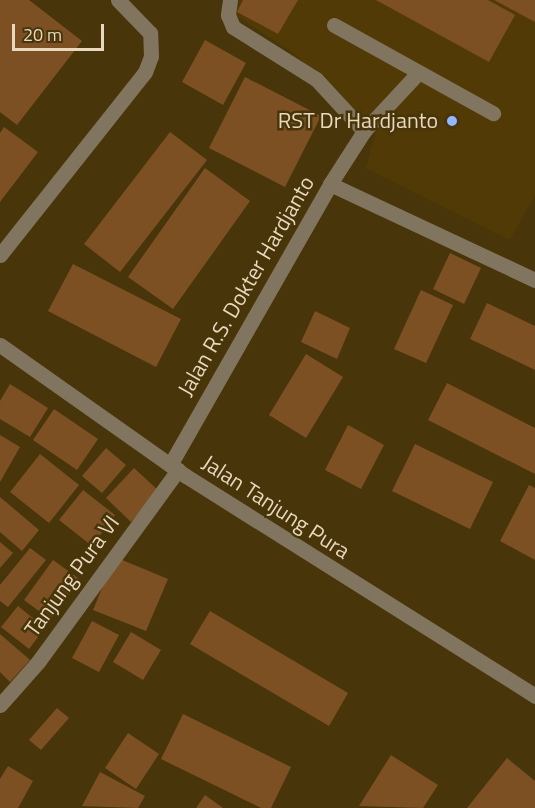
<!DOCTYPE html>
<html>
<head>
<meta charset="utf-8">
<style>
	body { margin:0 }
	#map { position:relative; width:535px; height:808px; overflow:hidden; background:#48350a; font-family:"Titillium Web",sans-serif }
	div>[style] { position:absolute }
	.built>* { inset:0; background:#513a06 }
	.building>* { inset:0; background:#7d5024 }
	.minor>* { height:15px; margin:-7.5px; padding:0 7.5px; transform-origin:7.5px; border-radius:7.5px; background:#81755f }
	.dots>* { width:16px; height:16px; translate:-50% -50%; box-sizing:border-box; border:3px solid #48350a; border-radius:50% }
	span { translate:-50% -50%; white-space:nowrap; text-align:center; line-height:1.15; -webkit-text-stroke:5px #48350a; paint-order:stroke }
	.poi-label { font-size:22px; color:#e8d8bd }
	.right { translate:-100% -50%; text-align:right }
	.street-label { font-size:22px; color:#e8d8bd }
	.scale { position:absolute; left:12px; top:24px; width:92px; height:27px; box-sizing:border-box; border:3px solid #e8d8bd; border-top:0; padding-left:8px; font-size:18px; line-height:21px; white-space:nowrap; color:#e8d8bd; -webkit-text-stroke:4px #48350a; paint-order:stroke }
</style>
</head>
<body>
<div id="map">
	<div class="built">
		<i style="clip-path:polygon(239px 0,535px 0,535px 195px,510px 240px,366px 168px,376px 130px,295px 54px,232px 13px)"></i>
	</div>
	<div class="building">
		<i style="clip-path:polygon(0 0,29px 0,82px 41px,17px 125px,0 112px)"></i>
		<i style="clip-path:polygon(243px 0,298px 0,278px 34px,237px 12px)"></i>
		<i style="clip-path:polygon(376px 0,488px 0,515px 15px,489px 62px)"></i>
		<i style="clip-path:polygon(494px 0,535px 0,535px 22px)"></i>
		<i style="clip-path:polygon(205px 40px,246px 63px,223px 105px,182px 82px)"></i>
		<i style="clip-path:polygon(245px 77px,321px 116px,285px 187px,209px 148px)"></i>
		<i style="clip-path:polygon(4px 127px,38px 152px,0 202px,0 133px)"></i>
		<i style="clip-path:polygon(170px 132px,207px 160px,120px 272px,84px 244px)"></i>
		<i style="clip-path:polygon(205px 168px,250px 201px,173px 309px,128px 277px)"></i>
		<i style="clip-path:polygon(450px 253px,481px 268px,464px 304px,433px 289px)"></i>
		<i style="clip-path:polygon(73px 264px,181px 319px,156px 367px,48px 311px)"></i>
		<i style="clip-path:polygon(421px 290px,453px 305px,426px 363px,394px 349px)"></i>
		<i style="clip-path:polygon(487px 303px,535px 326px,535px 370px,470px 339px)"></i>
		<i style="clip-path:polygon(315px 311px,350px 328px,337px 359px,301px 342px)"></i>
		<i style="clip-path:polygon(306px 354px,343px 377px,306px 438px,269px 415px)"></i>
		<i style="clip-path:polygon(447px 383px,535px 428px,535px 474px,428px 420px)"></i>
		<i style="clip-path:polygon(10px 384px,48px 408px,30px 437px,0 419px,0 401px)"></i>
		<i style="clip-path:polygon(54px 409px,98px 439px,77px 470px,33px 440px)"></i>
		<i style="clip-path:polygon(348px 425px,384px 445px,361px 489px,325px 470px)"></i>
		<i style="clip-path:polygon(0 435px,20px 447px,0 482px)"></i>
		<i style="clip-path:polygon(415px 444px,493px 482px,470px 529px,392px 491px)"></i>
		<i style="clip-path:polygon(106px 448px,126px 465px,102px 493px,82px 476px)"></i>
		<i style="clip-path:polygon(40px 454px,79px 485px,49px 523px,10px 492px)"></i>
		<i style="clip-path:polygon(134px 468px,160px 492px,131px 522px,106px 498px)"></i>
		<i style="clip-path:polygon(529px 485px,535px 488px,535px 560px,500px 541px)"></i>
		<i style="clip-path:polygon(83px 490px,115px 515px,92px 546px,59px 520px)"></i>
		<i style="clip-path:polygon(0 497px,39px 530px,22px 551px,0 532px)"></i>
		<i style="clip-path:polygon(0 542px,13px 553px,0 568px)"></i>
		<i style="clip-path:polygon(30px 548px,46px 560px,8px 607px,0 601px,0 585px)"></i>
		<i style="clip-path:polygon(115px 557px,168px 579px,146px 631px,93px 610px)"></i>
		<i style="clip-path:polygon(53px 560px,81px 580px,51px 620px,24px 600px)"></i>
		<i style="clip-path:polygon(18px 606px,45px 628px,29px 649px,1px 627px)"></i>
		<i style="clip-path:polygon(210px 611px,348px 693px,329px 726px,190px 644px)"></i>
		<i style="clip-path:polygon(92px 621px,119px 635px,99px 672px,72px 658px)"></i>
		<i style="clip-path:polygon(131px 632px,161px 650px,143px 680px,113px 662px)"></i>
		<i style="clip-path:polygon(0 634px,30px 660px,10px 682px,0 672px)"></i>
		<i style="clip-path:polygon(57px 708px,69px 718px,41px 750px,29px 740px)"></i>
		<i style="clip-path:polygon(183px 714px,291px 767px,271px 808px,261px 808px,161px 759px)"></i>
		<i style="clip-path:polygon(128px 733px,159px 754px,136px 789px,105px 768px)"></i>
		<i style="clip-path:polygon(391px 755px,438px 785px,423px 808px,359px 806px)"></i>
		<i style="clip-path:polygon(507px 758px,535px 781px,535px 808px,467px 808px)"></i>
		<i style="clip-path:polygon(8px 766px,33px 781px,18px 808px,0 808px,0 779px)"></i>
		<i style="clip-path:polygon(100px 772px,145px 796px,138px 808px,82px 806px)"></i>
		<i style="clip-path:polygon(205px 795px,223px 808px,196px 808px)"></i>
	</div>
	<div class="minor">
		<i style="left:230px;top:0;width:15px;rotate:98deg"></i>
		<i style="left:228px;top:15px;width:13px;rotate:67deg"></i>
		<i style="left:233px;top:27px;width:98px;rotate:32.1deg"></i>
		<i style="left:316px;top:79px;width:71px;rotate:47.3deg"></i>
		<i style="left:334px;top:25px;width:182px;rotate:29deg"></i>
		<i style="left:330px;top:184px;width:226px;rotate:25.1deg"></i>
		<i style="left:0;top:255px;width:233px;rotate:-51.6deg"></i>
		<i style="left:145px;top:72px;width:17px;rotate:-69deg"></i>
		<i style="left:151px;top:56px;width:23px;rotate:-92deg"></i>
		<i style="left:150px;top:33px;width:46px;rotate:-134.1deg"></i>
		<i style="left:0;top:345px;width:228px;rotate:35.2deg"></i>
		<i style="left:186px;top:476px;width:413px;rotate:32.2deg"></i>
		<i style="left:170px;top:465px;width:323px;rotate:-60.3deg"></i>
		<i style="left:330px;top:184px;width:63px;rotate:-57.3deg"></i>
		<i style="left:364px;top:131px;width:79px;rotate:-47deg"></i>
		<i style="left:0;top:705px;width:57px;rotate:-48.5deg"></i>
		<i style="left:38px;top:662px;width:238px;rotate:-53.9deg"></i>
	</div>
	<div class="dots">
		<i style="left:452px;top:121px;background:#92b7fd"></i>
	</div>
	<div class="poi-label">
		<span class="right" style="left:438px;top:121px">RST Dr Hardjanto</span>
	</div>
	<div class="street-label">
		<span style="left:246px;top:286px;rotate:-60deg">Jalan R.S. Dokter Hardjanto</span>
		<span style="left:276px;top:507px;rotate:33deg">Jalan Tanjung Pura</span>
		<span style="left:72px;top:576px;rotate:-54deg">Tanjung Pura VI</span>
	</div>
	<div class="scale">20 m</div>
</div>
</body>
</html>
